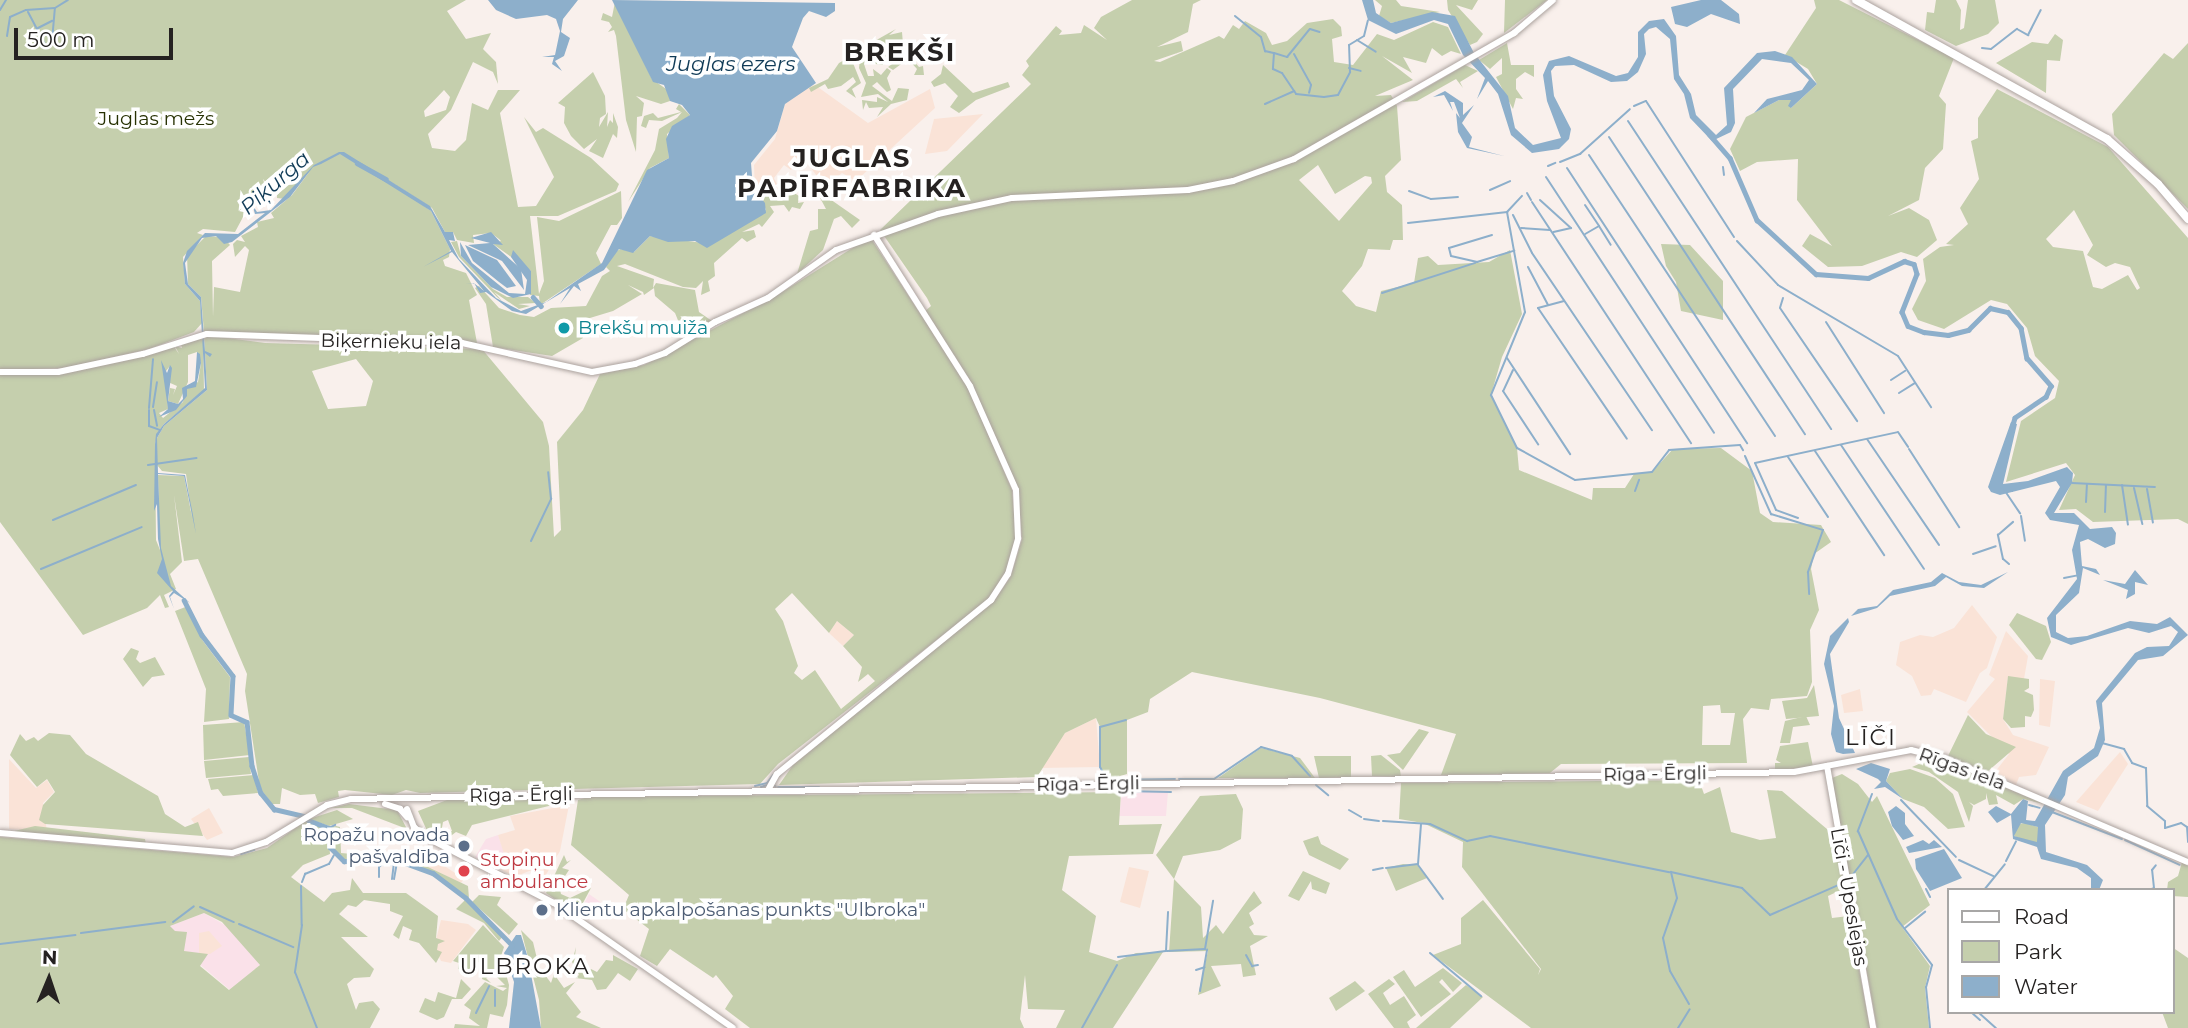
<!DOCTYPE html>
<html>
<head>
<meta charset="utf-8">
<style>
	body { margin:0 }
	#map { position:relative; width:2188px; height:1028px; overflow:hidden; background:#f9f0ec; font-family:Montserrat,sans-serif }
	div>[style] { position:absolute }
	.commercial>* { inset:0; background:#fae1e9 }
	.industrial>* { inset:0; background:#fae3d7 }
	.green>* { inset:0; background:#c5cfad }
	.water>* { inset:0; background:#8dafcb }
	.stream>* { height:2px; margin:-1px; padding:0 1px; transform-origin:1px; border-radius:1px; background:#8dafcb }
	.river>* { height:4.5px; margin:-2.25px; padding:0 2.25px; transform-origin:2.25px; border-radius:2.25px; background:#8dafcb }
	.roads { filter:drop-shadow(0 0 2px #aba29e) drop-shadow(0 0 2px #aba29e) }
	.major>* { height:6px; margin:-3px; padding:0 3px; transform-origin:3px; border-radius:3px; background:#fff }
	.highway>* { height:8px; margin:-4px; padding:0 4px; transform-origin:4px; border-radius:4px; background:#fff }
	.dots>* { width:19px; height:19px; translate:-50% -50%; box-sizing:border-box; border:4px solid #fff; border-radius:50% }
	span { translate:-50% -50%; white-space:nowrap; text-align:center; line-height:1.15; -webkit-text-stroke:7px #fff; paint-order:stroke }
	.park-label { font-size:19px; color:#273103 }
	.culture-label { font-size:19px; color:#0d838f }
	.left { translate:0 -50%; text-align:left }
	.street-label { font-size:19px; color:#252221 }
	.service-label { font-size:19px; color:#4e5e75 }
	.right { translate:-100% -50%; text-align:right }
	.health-label { font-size:19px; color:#be3a42 }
	.water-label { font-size:21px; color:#103b57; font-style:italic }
	.quarter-label { font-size:23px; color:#252221; letter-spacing:2px }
	.district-label { font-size:26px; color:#252221; font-weight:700; letter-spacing:2px }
	.legend { position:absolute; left:1947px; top:888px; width:228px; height:126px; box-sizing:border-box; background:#fff; border:2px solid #a8a7a6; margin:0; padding:9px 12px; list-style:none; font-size:21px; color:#252221 }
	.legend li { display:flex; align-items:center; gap:14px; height:35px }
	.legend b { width:35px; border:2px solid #a8a7a6 }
	.north { position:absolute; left:14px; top:944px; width:70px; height:70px; -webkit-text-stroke:5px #fff; paint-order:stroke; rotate:2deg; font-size:19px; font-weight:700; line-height:28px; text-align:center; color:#252221 }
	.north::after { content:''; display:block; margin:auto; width:24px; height:32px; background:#252221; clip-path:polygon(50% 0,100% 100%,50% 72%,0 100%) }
	.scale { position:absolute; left:14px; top:28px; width:159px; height:32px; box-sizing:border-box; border:4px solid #252221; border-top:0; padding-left:9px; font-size:21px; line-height:24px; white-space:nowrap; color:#252221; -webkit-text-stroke:5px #fff; paint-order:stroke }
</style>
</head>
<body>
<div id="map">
	<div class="commercial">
		<i style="clip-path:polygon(1122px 792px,1168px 792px,1166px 816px,1119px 816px)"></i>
		<i style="clip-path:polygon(498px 835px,506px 857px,494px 866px,475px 857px,486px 839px)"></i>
		<i style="clip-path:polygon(589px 894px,606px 906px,604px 917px,589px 919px,579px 914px)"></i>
		<i style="clip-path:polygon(204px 913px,230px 928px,260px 965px,230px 990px,184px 951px,170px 926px)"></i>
	</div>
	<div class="industrial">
		<i style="clip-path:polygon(815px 85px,868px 123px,930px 89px,935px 108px,856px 181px,842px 173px,825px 187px,802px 156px,791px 170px,784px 165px,774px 178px,783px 197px,763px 196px,755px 191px,754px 165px,775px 139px,785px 104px,806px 87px)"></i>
		<i style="clip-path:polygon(983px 114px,947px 151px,925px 154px,934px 119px)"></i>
		<i style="clip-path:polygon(1972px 605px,1997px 637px,1987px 668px,1980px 673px,1966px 702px,1934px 689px,1931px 695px,1921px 696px,1912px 676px,1896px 665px,1900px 642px,1920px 635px,1933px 637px,1954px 628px)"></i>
		<i style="clip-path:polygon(837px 621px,854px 635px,843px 646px,829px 633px)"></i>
		<i style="clip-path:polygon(2006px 631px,2028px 656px,2024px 679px,2008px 677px,2003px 719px,2013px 735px,2049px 747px,2036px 775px,2019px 777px,2016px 785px,1995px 772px,2009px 754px,1967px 712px,1995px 679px,1989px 675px)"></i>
		<i style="clip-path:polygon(2040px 679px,2055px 681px,2050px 727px,2039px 725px)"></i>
		<i style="clip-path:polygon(1860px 689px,1863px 711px,1844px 713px,1841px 695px)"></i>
		<i style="clip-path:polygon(1096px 718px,1100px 767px,1039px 768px,1065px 733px)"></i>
		<i style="clip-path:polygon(2120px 752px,2128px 764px,2098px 811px,2076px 802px)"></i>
		<i style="clip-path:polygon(9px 759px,36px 788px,47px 780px,54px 792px,43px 803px,47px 832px,9px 829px)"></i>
		<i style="clip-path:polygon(569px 805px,560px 851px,544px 878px,537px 868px,514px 877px,494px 866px,505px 857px,498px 835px,515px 830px,510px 816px)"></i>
		<i style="clip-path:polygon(209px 808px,223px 833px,207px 840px,191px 819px)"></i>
		<i style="clip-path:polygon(405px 851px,446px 867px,464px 879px,461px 883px,404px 855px)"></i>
		<i style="clip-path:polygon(1129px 867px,1149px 871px,1140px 908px,1120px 902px)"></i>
		<i style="clip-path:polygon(441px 920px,468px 924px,476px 930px,451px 963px,441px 961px,434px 947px)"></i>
		<i style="clip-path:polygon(209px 931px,222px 946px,210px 954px,199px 954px,199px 933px)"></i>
	</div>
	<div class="green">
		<i style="clip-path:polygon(evenodd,0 0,466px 0,447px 11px,466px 39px,491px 33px,483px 49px,496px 62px,498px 84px,493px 72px,473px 62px,451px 110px,428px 134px,432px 148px,455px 151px,466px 140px,472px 103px,488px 110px,498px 90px,520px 90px,500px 113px,518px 207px,536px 206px,554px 177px,524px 117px,536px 132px,543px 128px,591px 158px,619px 184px,616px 191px,558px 216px,530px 216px,539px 294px,544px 281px,537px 217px,559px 221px,621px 191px,622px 218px,617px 225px,611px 225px,596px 253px,601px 264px,540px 305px,539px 296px,530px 295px,531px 271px,493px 244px,501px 241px,499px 239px,491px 233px,473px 235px,474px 243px,457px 240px,453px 232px,445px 232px,432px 208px,391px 182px,431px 211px,450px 249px,449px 257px,443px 260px,445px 266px,466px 273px,477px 295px,469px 300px,477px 343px,204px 332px,201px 297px,188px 284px,187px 255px,206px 236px,223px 237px,230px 245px,212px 261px,213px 317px,214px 287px,240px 292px,249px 250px,245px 246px,235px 257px,233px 244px,237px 240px,245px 242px,241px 236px,258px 227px,257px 222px,274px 218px,271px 213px,292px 195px,310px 171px,285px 199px,277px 198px,277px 186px,269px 186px,263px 179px,270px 204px,265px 201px,262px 205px,261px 194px,250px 204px,235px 232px,203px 229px,197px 233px,203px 235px,183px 257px,185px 284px,200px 301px,202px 323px,194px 332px,149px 349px,65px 368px,0 370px,0 0,444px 90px,450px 97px,446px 110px,425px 117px,424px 111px,444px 90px)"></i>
		<i style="clip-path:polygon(evenodd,1132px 0,1201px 0,1193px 4px,1188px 32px,1157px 47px,1181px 41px,1183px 51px,1154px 61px,1160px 62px,1219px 36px,1224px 39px,1233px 25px,1239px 29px,1245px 21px,1266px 33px,1272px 45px,1287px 41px,1307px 23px,1333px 19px,1341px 27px,1342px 36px,1332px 39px,1334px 62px,1353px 65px,1377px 34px,1394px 40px,1433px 22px,1448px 27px,1461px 54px,1451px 51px,1442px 56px,1432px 48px,1426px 63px,1403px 57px,1412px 73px,1382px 56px,1413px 80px,1375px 96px,1391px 95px,1397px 106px,1401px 160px,1385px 176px,1387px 192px,1402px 205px,1403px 240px,1393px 240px,1390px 250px,1368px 249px,1362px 266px,1342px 291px,1356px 306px,1376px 312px,1381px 291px,1414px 283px,1418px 258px,1428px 256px,1438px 265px,1489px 262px,1510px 250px,1522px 314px,1502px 357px,1491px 395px,1517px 448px,1519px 470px,1592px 500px,1593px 488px,1625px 488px,1634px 474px,1652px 472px,1673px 449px,1721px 448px,1752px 471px,1760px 513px,1773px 522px,1821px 525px,1831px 542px,1814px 554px,1811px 569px,1819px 610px,1810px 630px,1812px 682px,1807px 696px,1771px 699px,1769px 710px,1751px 708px,1743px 719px,1747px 763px,1561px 764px,1550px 773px,1441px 775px,1456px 734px,1320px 698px,1192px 672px,1150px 699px,1148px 712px,1127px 720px,1127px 774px,1107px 780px,1100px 767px,1100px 727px,1096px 718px,1065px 733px,1037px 777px,779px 785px,793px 765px,994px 601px,1011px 576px,1022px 539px,1018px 492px,973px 387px,924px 312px,931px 306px,927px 298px,880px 230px,1031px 84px,1022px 75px,1029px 66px,1026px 61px,1056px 26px,1062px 31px,1059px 35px,1081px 33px,1084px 25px,1107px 40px,1094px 28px,1101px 17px,1132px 0,1318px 165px,1335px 194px,1365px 176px,1371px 177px,1372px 183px,1339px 221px,1299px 180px,1318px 165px,1132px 0,1720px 705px,1721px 713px,1735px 713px,1730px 745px,1702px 745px,1703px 706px,1720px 705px)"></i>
		<i style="clip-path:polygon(1375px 0,1396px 0,1401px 6px,1440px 12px,1391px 23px,1379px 16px,1382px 6px)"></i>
		<i style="clip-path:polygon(1447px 0,1478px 0,1472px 10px,1456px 5px,1483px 34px,1477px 42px,1470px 45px,1448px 10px)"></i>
		<i style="clip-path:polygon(1505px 0,1547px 0,1504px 33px)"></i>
		<i style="clip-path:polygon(1814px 0,1839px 0,1954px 58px,1939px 96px,1946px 104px,1943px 149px,1925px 168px,1919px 200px,1888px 216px,1909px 208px,1929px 220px,1937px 240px,1917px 257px,1901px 252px,1862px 266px,1828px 267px,1802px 246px,1810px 234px,1832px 246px,1797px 200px,1798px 159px,1757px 162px,1740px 171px,1730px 149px,1746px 117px,1779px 100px,1791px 100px,1791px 108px,1817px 84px,1808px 69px,1785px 55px,1816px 8px)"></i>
		<i style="clip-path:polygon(1936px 0,1956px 0,1961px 10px,1960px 30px,1964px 28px,1968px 0,1995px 0,1999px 23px,1988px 34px,1956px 46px,1925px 30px,1927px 12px,1934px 13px)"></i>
		<i style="clip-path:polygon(615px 2px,652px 79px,669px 91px,670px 101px,661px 104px,636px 96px,644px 103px,642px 116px,637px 117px,636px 152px,626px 120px,616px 36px,614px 30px,608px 32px,612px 27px,609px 22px,601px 20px,603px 13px,612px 17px)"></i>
		<i style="clip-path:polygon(896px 29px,889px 35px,902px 32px,903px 44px,895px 50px,897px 57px,903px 56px,909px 44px,916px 46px,912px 59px,919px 67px,923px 66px,924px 75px,914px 75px,917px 69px,908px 59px,893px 70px,888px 67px,895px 62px,891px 54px,882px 58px,883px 65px,869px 63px,869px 56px,864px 64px,868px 76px,874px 76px,873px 69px,881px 75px,887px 68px,891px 71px,887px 78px,891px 90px,887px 92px,877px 82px,872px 86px,892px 101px,898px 88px,909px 89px,907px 100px,891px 104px,877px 117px,883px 107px,869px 108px,866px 102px,863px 110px,862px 100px,877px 102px,877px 97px,888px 102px,878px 94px,861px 97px,866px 83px,859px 68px,860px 59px,864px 47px)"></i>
		<i style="clip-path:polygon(2055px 34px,2063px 40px,2060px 61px,2047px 60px,2046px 93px,1996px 63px,2032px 42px,2048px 44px)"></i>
		<i style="clip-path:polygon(1507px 43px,1511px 65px,1534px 65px,1534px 77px,1525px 72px,1516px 79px,1516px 89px,1523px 99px,1516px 98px,1513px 109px,1496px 77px,1502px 74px,1502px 58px,1490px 69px,1479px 60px)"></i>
		<i style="clip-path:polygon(2188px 43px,2188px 209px,2114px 135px,2112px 114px,2164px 53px,2173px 59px)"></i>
		<i style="clip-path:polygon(857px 53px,853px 63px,861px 83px,852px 89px,856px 98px,846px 91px,856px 82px,853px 77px,841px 86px,828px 89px,825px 84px,811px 92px,809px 88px,828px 79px,839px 63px)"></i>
		<i style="clip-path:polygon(943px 65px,973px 93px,1008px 82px,1010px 87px,976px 100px,959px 113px,950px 107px,958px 96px,945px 83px,934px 87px,931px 82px,941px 74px)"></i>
		<i style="clip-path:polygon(1465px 65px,1478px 71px,1460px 82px,1463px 88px,1456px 79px,1417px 101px,1402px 102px)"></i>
		<i style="clip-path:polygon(593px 72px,605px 96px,606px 114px,600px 118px,599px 127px,608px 112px,607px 127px,610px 120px,613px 123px,613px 113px,618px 127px,617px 138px,613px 134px,603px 158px,589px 151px,597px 139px,584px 149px,571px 136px,564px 123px,565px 107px,558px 103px)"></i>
		<i style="clip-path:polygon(evenodd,1997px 89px,2108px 147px,2188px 238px,2188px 524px,2178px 519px,2093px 522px,2076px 509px,2059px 510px,2075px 475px,2066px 463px,2006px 482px,2021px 421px,2055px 398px,2059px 381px,2035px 356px,2027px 328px,2007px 304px,1991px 300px,1944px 329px,1918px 320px,1912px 309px,1926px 281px,1923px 259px,1940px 247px,1954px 245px,1946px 244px,1968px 224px,1960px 208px,1979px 179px,1971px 141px,1978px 138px,1978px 118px,1997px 89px,2074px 210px,2093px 245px,2087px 255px,2106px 267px,2115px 263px,2130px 267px,2140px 288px,2137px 290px,2128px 275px,2102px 289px,2093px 287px,2083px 251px,2053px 247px,2046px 239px,2074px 210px)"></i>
		<i style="clip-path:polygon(679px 104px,690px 115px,667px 134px,669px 158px,650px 168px,628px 202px,655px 150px,659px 129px,677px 118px,682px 112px,662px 121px,649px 120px,646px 128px,641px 126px,644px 116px,653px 113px,658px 118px,681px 112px,676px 109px)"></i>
		<i style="clip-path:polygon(788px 189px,799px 196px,798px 203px,804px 202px,800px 209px,792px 207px,789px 212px,784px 205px,770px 206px,774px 212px,762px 227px,759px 224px,742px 232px,754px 230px,756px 237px,747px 242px,742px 238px,714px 263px,715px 276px,708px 281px,710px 291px,701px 295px,703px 281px,696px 288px,683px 287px,625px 264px,617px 266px,654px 279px,653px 288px,656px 283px,695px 290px,699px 312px,712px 321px,681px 342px,684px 335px,675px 313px,655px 296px,654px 288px,644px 295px,643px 292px,628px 285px,642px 294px,613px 311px,580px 321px,583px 338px,552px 356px,493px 347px,486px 304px,475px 288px,479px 286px,499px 308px,520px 315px,534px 317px,551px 308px,586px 306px,602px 276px,610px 271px,606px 267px,611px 255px,620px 249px,634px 252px,650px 236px,711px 244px,766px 210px,760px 194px,782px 197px,781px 191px)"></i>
		<i style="clip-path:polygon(817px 190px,860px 220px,852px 228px,841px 216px,834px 219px,823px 250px,797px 274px,810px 231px,818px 229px,818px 209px,826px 209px,818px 194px,812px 200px)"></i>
		<i style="clip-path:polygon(evenodd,870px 237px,967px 385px,1012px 490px,1016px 538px,1005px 574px,989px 599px,778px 764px,760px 784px,420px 793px,406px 790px,392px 795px,345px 790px,338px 791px,339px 797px,318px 803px,315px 794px,300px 795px,282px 788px,280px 804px,272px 804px,260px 788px,245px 691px,247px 674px,198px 559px,184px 561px,174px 495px,182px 562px,170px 574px,176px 589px,164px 595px,169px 607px,165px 608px,160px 595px,147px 608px,83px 635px,0 522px,0 375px,55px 375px,173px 345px,179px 354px,175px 346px,182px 348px,181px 343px,203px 335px,204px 390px,164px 424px,158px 432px,155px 444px,156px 540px,160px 550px,158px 475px,184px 476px,192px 517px,186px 474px,162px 471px,157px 465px,157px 438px,164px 426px,207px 390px,204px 335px,265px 343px,482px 349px,543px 422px,549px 446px,554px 537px,561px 530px,557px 442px,583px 410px,600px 374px,644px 365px,669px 352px,779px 294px,870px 237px,197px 352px,201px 363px,198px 382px,186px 389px,183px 402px,163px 418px,159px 413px,168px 409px,166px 371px,170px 366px,168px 382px,177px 386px,173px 395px,175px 389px,170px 388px,168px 401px,178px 404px,188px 382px,188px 355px,197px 352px,870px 237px,356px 359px,373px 381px,366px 406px,328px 409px,312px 371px,356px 359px,870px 237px,792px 593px,829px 633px,837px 621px,854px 635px,843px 646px,862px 667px,858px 682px,868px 674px,875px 681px,841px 709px,815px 670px,802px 680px,794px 673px,798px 666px,783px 621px,775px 609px,792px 593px)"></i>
		<i style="clip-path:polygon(457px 241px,461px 256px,493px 289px,507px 297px,528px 297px,536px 303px,518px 304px,530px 306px,519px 309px,494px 292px,502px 301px,497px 297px,459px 257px,451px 242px)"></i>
		<i style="clip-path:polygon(1661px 244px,1690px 245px,1723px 281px,1723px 320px,1681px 311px,1676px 282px,1666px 266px)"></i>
		<i style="clip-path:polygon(188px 606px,203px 641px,230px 677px,229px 719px,204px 722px,206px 689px,175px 611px)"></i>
		<i style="clip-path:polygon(2017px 613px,2046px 626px,2051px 642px,2042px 660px,2036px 659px,2009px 625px)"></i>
		<i style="clip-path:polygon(131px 648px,139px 651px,136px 659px,140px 663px,155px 657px,165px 675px,152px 677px,143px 687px,123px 659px)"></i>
		<i style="clip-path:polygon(2008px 676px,2029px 679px,2029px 688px,2024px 691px,2033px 695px,2034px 710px,2031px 717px,2025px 716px,2025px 727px,2011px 728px,2003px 719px)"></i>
		<i style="clip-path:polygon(1814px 685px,1819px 716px,1786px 719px,1782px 701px,1807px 698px)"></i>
		<i style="clip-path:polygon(1968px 715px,1986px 734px,2016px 747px,1987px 772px,1948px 756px)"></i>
		<i style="clip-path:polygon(1806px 716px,1810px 725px,1793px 727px,1790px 743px,1780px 743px,1785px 721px)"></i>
		<i style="clip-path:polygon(244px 722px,250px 755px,204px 760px,203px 725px)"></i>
		<i style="clip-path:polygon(1419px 729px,1429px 732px,1403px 770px,1387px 755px,1400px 753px)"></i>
		<i style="clip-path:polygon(49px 733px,70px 735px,86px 754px,158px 796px,165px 814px,185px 827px,198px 822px,203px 836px,45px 824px,39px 820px,43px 805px,55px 792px,47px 779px,37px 787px,10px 755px,20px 734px,26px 741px,34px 737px,38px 741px)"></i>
		<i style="clip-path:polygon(1808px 742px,1813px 767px,1775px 770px,1775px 763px,1781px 763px,1776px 760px,1780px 746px)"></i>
		<i style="clip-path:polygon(1261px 748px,1300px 758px,1315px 778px,1218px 778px)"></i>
		<i style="clip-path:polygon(1381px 755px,1400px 770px,1401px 777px,1372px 776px,1371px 756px)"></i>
		<i style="clip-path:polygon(1314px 756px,1351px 756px,1351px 777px,1319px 778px)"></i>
		<i style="clip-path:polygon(249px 757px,251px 774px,206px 778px,204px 761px)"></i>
		<i style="clip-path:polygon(1935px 757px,1987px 779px,1985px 786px,1992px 782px,2044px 804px,2023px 799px,2014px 805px,1996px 795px,1998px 804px,1989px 805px,1986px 793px,1986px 799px,1974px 805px,1969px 802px,1973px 806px,1969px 822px,1958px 792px,1929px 772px,1912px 767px)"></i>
		<i style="clip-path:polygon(1910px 769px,1935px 778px,1953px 794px,1965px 827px,1948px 829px,1924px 807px,1903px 799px,1886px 781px,1890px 773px)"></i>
		<i style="clip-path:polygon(1842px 774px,1858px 784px,1872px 802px,1877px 796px,1930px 905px,1902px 927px,1930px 966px,1925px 988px,1929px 1028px,1877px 1028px,1832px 778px)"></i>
		<i style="clip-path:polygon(254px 775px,258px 793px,223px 796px,218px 789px,211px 790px,208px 779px)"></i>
		<i style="clip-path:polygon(1699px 780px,1704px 794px,1720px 787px,1731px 832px,1760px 840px,1776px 838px,1767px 790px,1782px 791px,1834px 835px,1845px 888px,1828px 896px,1832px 918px,1849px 916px,1870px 1028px,1531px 1028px,1433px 955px,1461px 944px,1461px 918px,1483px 900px,1540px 969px,1538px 975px,1541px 969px,1462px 867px,1463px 842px,1423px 823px,1399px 819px,1401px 783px)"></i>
		<i style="clip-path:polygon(1121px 792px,1119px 825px,1162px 824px,1153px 854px,1069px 856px,1062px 890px,1096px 916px,1089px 952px,1117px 961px,1136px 953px,1163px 952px,1113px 1028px,1056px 1028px,1065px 1010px,1028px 1009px,1025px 975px,1020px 1019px,1024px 1028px,750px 1028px,725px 1009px,733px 996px,716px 975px,713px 978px,670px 949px,657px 966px,640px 956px,649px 929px,623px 909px,629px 895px,571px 845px,578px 800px,588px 797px)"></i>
		<i style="clip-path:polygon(1236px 794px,1243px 809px,1241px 839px,1220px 850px,1183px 856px,1174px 879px,1201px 907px,1203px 938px,1216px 925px,1223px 934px,1254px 891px,1262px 903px,1249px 913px,1254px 924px,1249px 927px,1254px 935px,1268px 936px,1250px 946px,1256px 975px,1243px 977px,1241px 964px,1211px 966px,1221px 986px,1198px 995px,1208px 951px,1169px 952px,1174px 879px,1156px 855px,1200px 796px)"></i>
		<i style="clip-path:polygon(567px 797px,569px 801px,472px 825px,466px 836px,456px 832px,448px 838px,443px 835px,452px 831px,448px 820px,443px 822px,440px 839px,429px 835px,418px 811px,447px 800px)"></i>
		<i style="clip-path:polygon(349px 804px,397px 810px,407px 829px,352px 808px,331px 808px)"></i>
		<i style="clip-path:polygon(337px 810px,353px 819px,329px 826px,309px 819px)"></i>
		<i style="clip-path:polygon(evenodd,307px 820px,328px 828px,330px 854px,303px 865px,291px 877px,324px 902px,332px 893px,350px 890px,352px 878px,363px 893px,406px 893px,438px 916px,436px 938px,445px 941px,438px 944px,437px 950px,442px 952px,436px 963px,419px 943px,409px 940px,412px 930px,403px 926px,399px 939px,393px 935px,403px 916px,390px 911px,390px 904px,364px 900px,356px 907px,348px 905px,339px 914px,368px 937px,341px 937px,374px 969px,370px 977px,354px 978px,347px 984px,356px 1010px,359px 1003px,373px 1001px,380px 1009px,370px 1028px,0 1028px,0 837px,233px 857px,267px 848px,307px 820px,204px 913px,222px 922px,260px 965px,229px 990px,200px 966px,208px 954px,184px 951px,187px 932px,175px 931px,170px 926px,204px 913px)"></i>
		<i style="clip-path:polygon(2025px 823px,2038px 827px,2040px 839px,2035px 844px,2014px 836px,2017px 824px)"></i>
		<i style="clip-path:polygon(35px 826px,145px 839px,146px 844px,10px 832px)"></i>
		<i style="clip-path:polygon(336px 826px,340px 827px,341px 853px,375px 856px,374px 862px,348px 861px,335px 854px,331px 827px)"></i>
		<i style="clip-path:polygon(1318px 836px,1321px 844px,1349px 859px,1340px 870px,1309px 855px,1303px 841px)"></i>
		<i style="clip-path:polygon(564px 855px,567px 862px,571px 860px,562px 868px,569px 870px,559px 885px,561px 894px,570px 898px,591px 888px,577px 914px,546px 893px)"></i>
		<i style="clip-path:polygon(407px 857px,468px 886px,469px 898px,433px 872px,406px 861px)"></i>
		<i style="clip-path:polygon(2182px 862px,2188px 864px,2188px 897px,2172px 896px,2172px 890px,2167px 890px,2168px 882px,2178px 876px)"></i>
		<i style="clip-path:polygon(1403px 864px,1417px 865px,1427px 878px,1396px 891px,1386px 868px)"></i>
		<i style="clip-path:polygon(1303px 871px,1330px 883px,1326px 894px,1312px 889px,1311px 881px,1299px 901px,1288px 896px)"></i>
		<i style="clip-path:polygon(479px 895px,501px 897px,497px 905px,518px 924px,509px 935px,472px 902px)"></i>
		<i style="clip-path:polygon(466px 899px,503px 936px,499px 941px,484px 923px,456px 909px)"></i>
		<i style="clip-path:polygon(483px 925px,504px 947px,501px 956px,509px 985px,507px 1005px,503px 1017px,490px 1014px,487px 1028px,454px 1028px,455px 1024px,480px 1026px,469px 1018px,471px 1010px,464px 1005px,485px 982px,503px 991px,507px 988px,496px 986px,505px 985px,494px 974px,486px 978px,491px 983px,482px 979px,484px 965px,478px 962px,470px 972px,458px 969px,459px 963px,453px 961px)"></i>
		<i style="clip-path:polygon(521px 930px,533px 942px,539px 967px,551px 983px,554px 974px,564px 988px,575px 982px,566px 993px,581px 1012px,576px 1017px,601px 1028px,541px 1028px,539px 1000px)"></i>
		<i style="clip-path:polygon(576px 947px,574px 964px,587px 973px,591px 969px,597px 972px,606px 960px,613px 961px,613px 955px,638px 969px,630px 981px,618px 973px,606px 989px,597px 990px,592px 980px,575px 978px,579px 975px,572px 962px)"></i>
		<i style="clip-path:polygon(2172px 947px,2188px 958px,2188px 1028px,2168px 1028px,2162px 1012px,2172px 1012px)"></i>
		<i style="clip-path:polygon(1443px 968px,1462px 983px,1453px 992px,1442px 979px,1439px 982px,1451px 994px,1421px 1017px,1393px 977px,1404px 970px,1415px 987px)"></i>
		<i style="clip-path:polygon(461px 979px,471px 989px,462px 999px,452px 999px,444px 1017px,437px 1020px,419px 1012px,425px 998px,435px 1002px,438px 992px,456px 998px)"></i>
		<i style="clip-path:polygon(1389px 979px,1395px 984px,1383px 993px,1390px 1005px,1404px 996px,1416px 1015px,1407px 1022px,1410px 1028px,1394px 1028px,1368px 994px)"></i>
		<i style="clip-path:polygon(1355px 981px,1365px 991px,1336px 1011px,1329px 998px)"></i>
		<i style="clip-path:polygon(1466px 985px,1483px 997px,1450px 1028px,1416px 1028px)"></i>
	</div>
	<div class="water">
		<i style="clip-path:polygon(488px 0,578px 0,563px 19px,561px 32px,570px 38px,564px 56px,555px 61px,562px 71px,552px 64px,554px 57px,542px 57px,555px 55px,560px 31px,556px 19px,547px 15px,516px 19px,496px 10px)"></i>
		<i style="clip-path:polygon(612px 0,835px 3px,835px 11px,826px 17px,809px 11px,803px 18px,792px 47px,816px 83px,785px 104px,777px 131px,751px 163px,753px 189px,765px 203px,766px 213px,707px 248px,695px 241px,668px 242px,650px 236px,633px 253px,619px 249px,604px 270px,578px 284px,581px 291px,574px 286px,560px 304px,570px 288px,526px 314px,512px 311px,486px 292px,480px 293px,474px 283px,465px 284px,472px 283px,475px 284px,484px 291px,452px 252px,423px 267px,451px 251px,431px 211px,340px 154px,321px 164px,313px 167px,290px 197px,232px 242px,224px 244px,216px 236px,202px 238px,185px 263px,188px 284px,201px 297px,205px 351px,212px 354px,210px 357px,205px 353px,207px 390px,164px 426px,157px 438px,158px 473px,185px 475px,193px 515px,196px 534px,184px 476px,158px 474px,161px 548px,171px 586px,190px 603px,174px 593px,170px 597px,174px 609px,169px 596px,173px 591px,157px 573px,162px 559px,158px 539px,157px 504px,154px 511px,155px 444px,156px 434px,164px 424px,205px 388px,200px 301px,185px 284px,183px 263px,187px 251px,205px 233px,238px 234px,265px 213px,255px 214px,252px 204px,257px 212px,271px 210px,314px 165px,339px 152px,344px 152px,430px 206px,445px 232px,453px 232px,455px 241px,449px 240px,459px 259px,496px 298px,521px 311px,546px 302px,602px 263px,647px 170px,669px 158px,666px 139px,672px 126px,690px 115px,682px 105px,670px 101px,664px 85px,653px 82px)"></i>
		<i style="clip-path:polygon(1362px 0,1373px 0,1376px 13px,1391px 23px,1432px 12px,1455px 16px,1474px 53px,1508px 96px,1515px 128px,1533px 145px,1561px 138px,1547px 101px,1543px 75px,1549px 61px,1569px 56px,1616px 76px,1628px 73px,1638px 57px,1638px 32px,1649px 21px,1664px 19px,1676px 36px,1679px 75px,1691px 94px,1696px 115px,1716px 135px,1727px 125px,1724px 88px,1757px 53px,1775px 51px,1792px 57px,1817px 84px,1791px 108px,1788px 106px,1791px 100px,1779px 100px,1754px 113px,1767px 99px,1802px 90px,1809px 80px,1791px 63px,1762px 59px,1733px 89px,1735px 123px,1731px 132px,1712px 141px,1690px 118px,1684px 94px,1674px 79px,1670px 39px,1656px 27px,1649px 29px,1644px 34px,1646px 54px,1638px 72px,1627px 81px,1611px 82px,1574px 65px,1555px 66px,1551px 71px,1554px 96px,1571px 129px,1569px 139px,1559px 149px,1532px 153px,1511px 135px,1498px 94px,1488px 81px,1477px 99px,1485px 78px,1463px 55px,1448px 24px,1434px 20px,1396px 34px,1368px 20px)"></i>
		<i style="clip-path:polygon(1701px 0,1721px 0,1739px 14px,1740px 24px,1711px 14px,1687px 27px,1675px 24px,1671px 7px)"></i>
		<i style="clip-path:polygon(1445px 91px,1463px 103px,1463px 115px,1474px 105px,1462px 123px,1472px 137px,1469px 147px,1504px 156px,1467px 148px,1458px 132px,1456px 113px,1460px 118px,1454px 102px,1450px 102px,1453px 111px,1444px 95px,1433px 97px)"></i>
		<i style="clip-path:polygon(491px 232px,503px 245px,493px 244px,521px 269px,524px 290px,502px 261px,468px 245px,490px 243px,471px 238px)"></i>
		<i style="clip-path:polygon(460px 242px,472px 263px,509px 293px,525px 294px,527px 280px,511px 257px,513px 250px,531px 271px,531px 294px,513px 298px,491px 287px,461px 256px)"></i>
		<i style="clip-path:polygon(465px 245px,497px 260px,516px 286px,507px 288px,499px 282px,473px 261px)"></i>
		<i style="clip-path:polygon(197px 352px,200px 354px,201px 363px,196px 387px,187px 389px,187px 396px,176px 410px,159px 417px,168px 409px,161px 360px,167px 373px,170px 365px,172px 368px,168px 401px,178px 404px,183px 399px,182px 388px,195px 381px)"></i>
		<i style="clip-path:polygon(evenodd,2011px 422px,2017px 424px,2003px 484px,2028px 481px,2067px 467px,2073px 473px,2072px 483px,2054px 513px,2074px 513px,2090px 529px,2112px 527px,2116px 533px,2115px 544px,2105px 548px,2088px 539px,2080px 542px,2082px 566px,2096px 569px,2100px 575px,2083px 568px,2079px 593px,2056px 615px,2056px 632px,2068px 638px,2087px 636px,2130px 621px,2157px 624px,2170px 617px,2188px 635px,2163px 656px,2138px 660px,2102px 703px,2105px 740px,2098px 756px,2068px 777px,2065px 795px,2045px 825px,2046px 852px,2087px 865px,2103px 880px,2099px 890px,2091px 890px,2091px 878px,2077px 868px,2041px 859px,2037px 847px,2013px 839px,2011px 815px,1997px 823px,1988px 812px,1996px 806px,2011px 814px,2023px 799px,2028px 801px,2026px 820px,2035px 821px,2063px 771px,2094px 748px,2100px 728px,2096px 701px,2135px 653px,2147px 647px,2169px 646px,2178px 632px,2171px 626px,2149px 633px,2128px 628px,2071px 645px,2051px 637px,2047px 618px,2077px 579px,2072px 550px,2079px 525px,2050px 520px,2045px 513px,2060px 487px,2056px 481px,2000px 495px,1991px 492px,1988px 487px,2011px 422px,2021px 823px,2038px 827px,2037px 842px,2014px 836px,2021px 823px)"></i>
		<i style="clip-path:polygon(2135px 570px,2148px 585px,2135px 582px,2135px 594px,2126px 599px,2128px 590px,2103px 580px,2125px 584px)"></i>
		<i style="clip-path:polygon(2008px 572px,1984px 588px,1962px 586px,1946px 577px,1935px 586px,1890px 596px,1877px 608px,1851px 616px,1858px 609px,1877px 606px,1893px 590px,1931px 582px,1942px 573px,1959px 582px,1981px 585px)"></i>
		<i style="clip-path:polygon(1848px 618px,1849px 622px,1830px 654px,1839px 718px,1855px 753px,1843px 754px,1836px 752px,1831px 734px,1834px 706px,1824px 664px,1830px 636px)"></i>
		<i style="clip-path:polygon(1871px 763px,1890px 769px,1886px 781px,1903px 799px,1885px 787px,1874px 789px,1881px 782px,1878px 779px,1856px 769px)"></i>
		<i style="clip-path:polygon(1896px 806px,1905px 813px,1905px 824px,1914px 836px,1903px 840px,1892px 826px,1888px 812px)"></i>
		<i style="clip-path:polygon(1923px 840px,1929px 844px,1934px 840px,1942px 847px,1909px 853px,1906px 847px)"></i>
		<i style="clip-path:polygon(1944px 849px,1962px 878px,1930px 891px,1916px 869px,1915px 859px)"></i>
		<i style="clip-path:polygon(516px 935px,521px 935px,528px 958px,541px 1028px,509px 1028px,514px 982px,504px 953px)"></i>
	</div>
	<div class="stream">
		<i style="left:0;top:10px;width:12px;rotate:-59deg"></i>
		<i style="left:28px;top:12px;width:41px;rotate:62.2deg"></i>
		<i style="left:1235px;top:16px;width:33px;rotate:39deg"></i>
		<i style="left:1261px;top:37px;width:15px;rotate:74deg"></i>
		<i style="left:1265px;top:51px;width:9px;rotate:13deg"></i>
		<i style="left:1274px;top:53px;width:16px;rotate:94deg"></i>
		<i style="left:1273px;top:69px;width:10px;rotate:24deg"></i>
		<i style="left:1282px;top:73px;width:25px;rotate:56deg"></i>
		<i style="left:1296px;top:94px;width:28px;rotate:6deg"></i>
		<i style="left:1324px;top:97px;width:14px;rotate:-8deg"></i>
		<i style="left:1338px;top:95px;width:26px;rotate:-62deg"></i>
		<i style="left:1350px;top:72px;width:27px;rotate:-92deg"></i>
		<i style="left:1349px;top:45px;width:17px;rotate:-31deg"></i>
		<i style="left:1364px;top:36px;width:16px;rotate:-76deg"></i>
		<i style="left:38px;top:28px;width:16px;rotate:-27deg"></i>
		<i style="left:7px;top:36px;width:19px;rotate:-81deg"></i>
		<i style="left:10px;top:17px;width:17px;rotate:-24deg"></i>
		<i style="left:26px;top:10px;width:29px;rotate:-4deg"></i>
		<i style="left:1357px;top:40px;width:22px;rotate:32deg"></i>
		<i style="left:52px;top:41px;width:33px;rotate:-85deg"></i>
		<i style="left:55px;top:8px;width:15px;rotate:-32deg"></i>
		<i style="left:1982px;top:48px;width:9px;rotate:6deg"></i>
		<i style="left:1991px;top:49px;width:33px;rotate:-38deg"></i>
		<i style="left:2017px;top:29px;width:13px;rotate:29deg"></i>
		<i style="left:2028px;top:35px;width:28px;rotate:-63deg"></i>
		<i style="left:1274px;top:53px;width:14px;rotate:17deg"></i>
		<i style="left:1287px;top:57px;width:36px;rotate:-51deg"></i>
		<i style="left:1310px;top:29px;width:10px;rotate:17deg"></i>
		<i style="left:1294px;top:54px;width:35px;rotate:61deg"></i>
		<i style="left:1311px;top:85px;width:8px;rotate:104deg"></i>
		<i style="left:1349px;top:68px;width:12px;rotate:14deg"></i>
		<i style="left:1265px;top:104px;width:32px;rotate:-24deg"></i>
		<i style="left:1634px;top:106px;width:13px;rotate:-23deg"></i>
		<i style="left:1646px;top:101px;width:162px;rotate:57.1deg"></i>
		<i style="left:1628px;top:121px;width:369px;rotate:56.6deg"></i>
		<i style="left:1609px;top:137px;width:356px;rotate:56.6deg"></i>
		<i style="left:1589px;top:155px;width:337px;rotate:56.5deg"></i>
		<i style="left:1560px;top:162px;width:22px;rotate:-22deg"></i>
		<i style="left:1580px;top:154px;width:67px;rotate:-42deg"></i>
		<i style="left:1548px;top:166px;width:8px;rotate:-23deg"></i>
		<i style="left:1723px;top:167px;width:8px;rotate:83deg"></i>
		<i style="left:1567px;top:168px;width:329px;rotate:56.8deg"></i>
		<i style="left:1546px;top:177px;width:306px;rotate:56.7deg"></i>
		<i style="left:1490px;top:190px;width:22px;rotate:-24deg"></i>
		<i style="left:1409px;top:191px;width:23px;rotate:20deg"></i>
		<i style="left:1431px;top:199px;width:27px;rotate:-4deg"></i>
		<i style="left:1527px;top:193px;width:8px;rotate:60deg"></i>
		<i style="left:1540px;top:200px;width:42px;rotate:42.1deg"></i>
		<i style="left:1571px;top:228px;width:18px;rotate:167deg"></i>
		<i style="left:1532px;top:202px;width:289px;rotate:56.6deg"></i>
		<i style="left:1585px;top:205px;width:25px;rotate:56deg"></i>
		<i style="left:1599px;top:226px;width:16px;rotate:150deg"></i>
		<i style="left:1507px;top:212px;width:102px;rotate:79.8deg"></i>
		<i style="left:1525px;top:312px;width:90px;rotate:112.3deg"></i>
		<i style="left:1491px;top:395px;width:59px;rotate:63.9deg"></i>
		<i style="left:1517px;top:448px;width:66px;rotate:28.9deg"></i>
		<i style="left:1575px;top:480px;width:77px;rotate:-5.9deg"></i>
		<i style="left:1652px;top:472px;width:28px;rotate:-52deg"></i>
		<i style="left:1669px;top:450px;width:71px;rotate:-4deg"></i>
		<i style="left:1740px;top:445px;width:6px;rotate:59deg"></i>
		<i style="left:1513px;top:215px;width:42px;rotate:63.4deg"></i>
		<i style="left:1532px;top:253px;width:214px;rotate:55.9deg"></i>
		<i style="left:1408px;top:223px;width:100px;rotate:-6.3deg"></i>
		<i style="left:1507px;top:212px;width:22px;rotate:-47deg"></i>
		<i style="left:1599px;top:226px;width:22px;rotate:58deg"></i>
		<i style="left:1521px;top:228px;width:29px;rotate:4deg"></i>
		<i style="left:1492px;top:235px;width:45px;rotate:163.2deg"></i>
		<i style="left:1449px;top:248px;width:8px;rotate:76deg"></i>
		<i style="left:1451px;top:256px;width:27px;rotate:13deg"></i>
		<i style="left:1477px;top:262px;width:39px;rotate:-17deg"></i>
		<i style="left:1737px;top:241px;width:60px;rotate:47deg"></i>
		<i style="left:1778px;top:285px;width:139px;rotate:30.6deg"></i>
		<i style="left:1898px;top:356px;width:61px;rotate:57.1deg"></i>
		<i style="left:1528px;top:267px;width:43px;rotate:62.2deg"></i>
		<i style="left:1382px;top:293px;width:98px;rotate:-17.9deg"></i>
		<i style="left:1783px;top:298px;width:10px;rotate:107deg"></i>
		<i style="left:1780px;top:308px;width:137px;rotate:55.7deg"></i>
		<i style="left:1564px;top:301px;width:27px;rotate:165deg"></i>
		<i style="left:1538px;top:308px;width:158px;rotate:55.8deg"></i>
		<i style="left:1826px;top:322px;width:108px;rotate:57.5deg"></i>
		<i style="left:1507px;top:358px;width:115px;rotate:56.7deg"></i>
		<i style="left:1513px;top:370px;width:23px;rotate:115deg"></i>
		<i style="left:1503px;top:391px;width:64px;rotate:56.6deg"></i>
		<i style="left:1891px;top:380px;width:17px;rotate:-33deg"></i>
		<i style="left:1899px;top:393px;width:19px;rotate:-32deg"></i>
		<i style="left:153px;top:407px;width:25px;rotate:-81deg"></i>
		<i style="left:149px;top:408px;width:49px;rotate:-85.3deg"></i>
		<i style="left:149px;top:410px;width:16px;rotate:90deg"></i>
		<i style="left:149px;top:426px;width:12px;rotate:20deg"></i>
		<i style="left:154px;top:410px;width:16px;rotate:79deg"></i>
		<i style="left:1867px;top:439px;width:128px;rotate:55.8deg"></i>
		<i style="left:1841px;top:445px;width:149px;rotate:56.2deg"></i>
		<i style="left:1909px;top:449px;width:93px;rotate:57.3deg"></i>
		<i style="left:1815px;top:451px;width:125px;rotate:56.4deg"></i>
		<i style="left:1745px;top:456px;width:64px;rotate:65.9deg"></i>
		<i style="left:1771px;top:514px;width:54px;rotate:17.1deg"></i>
		<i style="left:1823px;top:530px;width:45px;rotate:109.7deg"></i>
		<i style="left:1808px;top:572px;width:22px;rotate:87deg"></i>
		<i style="left:1788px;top:457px;width:72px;rotate:56.3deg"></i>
		<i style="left:148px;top:465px;width:49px;rotate:-8.1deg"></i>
		<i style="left:2072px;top:483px;width:83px;rotate:2.8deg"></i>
		<i style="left:2122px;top:485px;width:40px;rotate:81.5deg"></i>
		<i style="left:2134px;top:488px;width:37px;rotate:77deg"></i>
		<i style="left:2147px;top:489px;width:34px;rotate:80deg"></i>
		<i style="left:1635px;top:491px;width:12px;rotate:-70deg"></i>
		<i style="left:2005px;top:491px;width:27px;rotate:56deg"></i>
		<i style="left:2086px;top:502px;width:17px;rotate:-87deg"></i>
		<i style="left:2105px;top:512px;width:27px;rotate:-88deg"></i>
		<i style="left:2021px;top:516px;width:25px;rotate:81deg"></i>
		<i style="left:1798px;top:518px;width:23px;rotate:-160deg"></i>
		<i style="left:1776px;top:510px;width:51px;rotate:-114.1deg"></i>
		<i style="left:1755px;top:463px;width:146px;rotate:-12.2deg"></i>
		<i style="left:1898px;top:432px;width:18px;rotate:56deg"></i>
		<i style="left:53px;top:520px;width:90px;rotate:-22.9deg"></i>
		<i style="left:531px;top:541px;width:47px;rotate:-64.5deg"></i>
		<i style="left:551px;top:499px;width:27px;rotate:-96deg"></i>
		<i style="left:1973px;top:554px;width:24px;rotate:-19deg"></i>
		<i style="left:2009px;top:564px;width:8px;rotate:-140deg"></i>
		<i style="left:2003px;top:559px;width:25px;rotate:-102deg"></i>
		<i style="left:1998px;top:535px;width:20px;rotate:-41deg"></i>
		<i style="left:41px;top:569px;width:109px;rotate:-22.6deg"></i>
		<i style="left:2064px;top:578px;width:15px;rotate:-11deg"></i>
		<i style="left:1126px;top:720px;width:27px;rotate:165deg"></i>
		<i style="left:1100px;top:727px;width:40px;rotate:90deg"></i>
		<i style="left:1100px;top:767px;width:15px;rotate:62deg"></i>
		<i style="left:1107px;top:780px;width:68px;rotate:-0.8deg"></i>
		<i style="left:2102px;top:743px;width:23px;rotate:15deg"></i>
		<i style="left:2124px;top:749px;width:16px;rotate:60deg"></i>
		<i style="left:2132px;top:763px;width:15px;rotate:20deg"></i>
		<i style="left:2146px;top:768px;width:38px;rotate:88deg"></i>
		<i style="left:2147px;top:806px;width:23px;rotate:40deg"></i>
		<i style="left:2165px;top:821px;width:7px;rotate:90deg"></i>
		<i style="left:2165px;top:828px;width:17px;rotate:-17deg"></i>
		<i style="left:2181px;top:823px;width:7px;rotate:34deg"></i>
		<i style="left:2187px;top:827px;width:15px;rotate:86deg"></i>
		<i style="left:1179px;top:779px;width:35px"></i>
		<i style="left:1214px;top:779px;width:57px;rotate:-34.2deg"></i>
		<i style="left:1261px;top:747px;width:32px;rotate:16deg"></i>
		<i style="left:1292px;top:756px;width:27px;rotate:48deg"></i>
		<i style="left:767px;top:783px;width:10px;rotate:-53deg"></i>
		<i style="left:1316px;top:785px;width:16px;rotate:40deg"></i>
		<i style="left:755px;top:786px;width:12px;rotate:-14deg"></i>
		<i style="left:775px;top:786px;width:1px;rotate:45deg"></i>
		<i style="left:761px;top:787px;width:6px;rotate:-18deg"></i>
		<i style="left:778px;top:787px;width:41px"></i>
		<i style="left:1123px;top:791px;width:48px;rotate:1.2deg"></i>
		<i style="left:1872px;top:794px;width:40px;rotate:111deg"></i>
		<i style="left:1858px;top:831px;width:96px;rotate:66.1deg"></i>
		<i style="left:1897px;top:919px;width:58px;rotate:52.7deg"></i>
		<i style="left:1932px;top:965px;width:23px;rotate:105deg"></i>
		<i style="left:1926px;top:987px;width:41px;rotate:84.4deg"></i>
		<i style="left:1901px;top:800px;width:79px;rotate:46deg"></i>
		<i style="left:2029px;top:805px;width:11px;rotate:15deg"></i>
		<i style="left:1349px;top:810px;width:14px;rotate:30deg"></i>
		<i style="left:2052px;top:812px;width:75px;rotate:21.1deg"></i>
		<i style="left:1364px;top:819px;width:15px;rotate:8deg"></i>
		<i style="left:1383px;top:821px;width:47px;rotate:3.7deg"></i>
		<i style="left:1430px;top:824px;width:41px;rotate:24.7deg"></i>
		<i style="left:1467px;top:841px;width:24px;rotate:-12deg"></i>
		<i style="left:1490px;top:836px;width:183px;rotate:11.4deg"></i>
		<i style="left:329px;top:828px;width:7px;rotate:-27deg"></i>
		<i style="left:2125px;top:840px;width:60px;rotate:24.4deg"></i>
		<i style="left:241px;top:854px;width:14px;rotate:-17deg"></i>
		<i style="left:1959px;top:860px;width:38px;rotate:25deg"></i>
		<i style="left:2006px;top:861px;width:22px;rotate:-63deg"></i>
		<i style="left:1418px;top:865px;width:42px;rotate:53.7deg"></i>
		<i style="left:1386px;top:868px;width:32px;rotate:-7deg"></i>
		<i style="left:1418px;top:864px;width:40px;rotate:-85.7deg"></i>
		<i style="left:1373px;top:870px;width:10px;rotate:-11deg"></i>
		<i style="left:379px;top:877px;width:10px;rotate:-90deg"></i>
		<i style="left:379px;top:867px;width:8px;rotate:-45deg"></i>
		<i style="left:1850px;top:878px;width:29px;rotate:-52deg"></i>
		<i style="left:392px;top:879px;width:17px;rotate:-83deg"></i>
		<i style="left:394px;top:879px;width:17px;rotate:-80deg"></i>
		<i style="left:302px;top:882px;width:9px;rotate:-69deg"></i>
		<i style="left:305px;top:874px;width:26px;rotate:-23deg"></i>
		<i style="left:329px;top:864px;width:10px;rotate:-61deg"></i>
		<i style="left:301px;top:886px;width:39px;rotate:89deg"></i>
		<i style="left:302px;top:925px;width:48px;rotate:98.5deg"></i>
		<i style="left:295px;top:972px;width:60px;rotate:68.6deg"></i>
		<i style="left:1926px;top:889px;width:9px;rotate:63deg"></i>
		<i style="left:1984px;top:890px;width:33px;rotate:-51deg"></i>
		<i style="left:2149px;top:890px;width:5px;rotate:-22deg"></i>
		<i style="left:2154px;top:888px;width:18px;rotate:-96deg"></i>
		<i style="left:2152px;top:870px;width:6px;rotate:-51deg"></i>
		<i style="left:200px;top:907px;width:37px;rotate:24deg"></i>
		<i style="left:173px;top:922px;width:26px;rotate:-37deg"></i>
		<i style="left:239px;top:924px;width:59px;rotate:23.1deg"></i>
		<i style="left:1905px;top:928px;width:26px;rotate:-39deg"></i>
		<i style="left:81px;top:933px;width:85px;rotate:-7.5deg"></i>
		<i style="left:0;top:944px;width:76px;rotate:-6.8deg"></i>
		<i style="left:1167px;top:951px;width:38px;rotate:-3deg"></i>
		<i style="left:1205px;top:949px;width:49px;rotate:-80.5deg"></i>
		<i style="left:1430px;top:953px;width:67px;rotate:40.1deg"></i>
		<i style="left:1246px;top:955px;width:13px;rotate:61deg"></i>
		<i style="left:1252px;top:966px;width:6px;rotate:-9deg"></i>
		<i style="left:1118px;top:957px;width:48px;rotate:-7.1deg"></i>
		<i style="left:1166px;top:951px;width:39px;rotate:-87deg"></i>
		<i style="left:1196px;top:970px;width:9px;rotate:-18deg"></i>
		<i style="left:1200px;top:991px;width:42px;rotate:-80.3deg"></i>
		<i style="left:1689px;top:1004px;width:38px;rotate:-120deg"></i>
		<i style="left:1670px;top:971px;width:34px;rotate:-102deg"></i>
		<i style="left:1663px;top:938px;width:42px;rotate:-70.7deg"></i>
		<i style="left:1677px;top:898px;width:27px;rotate:-103deg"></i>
		<i style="left:1671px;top:872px;width:73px;rotate:12.7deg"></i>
		<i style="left:1742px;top:888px;width:39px;rotate:44deg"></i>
		<i style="left:1770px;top:915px;width:80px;rotate:-23.7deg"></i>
		<i style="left:495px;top:1006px;width:16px;rotate:-90deg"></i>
		<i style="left:1971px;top:1012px;width:12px;rotate:42deg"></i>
		<i style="left:1978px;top:1012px;width:24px;rotate:42deg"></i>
		<i style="left:476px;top:1013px;width:30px;rotate:-64deg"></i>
		<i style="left:1082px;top:1028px;width:72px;rotate:-60.9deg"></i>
		<i style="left:1678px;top:1028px;width:22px;rotate:-58deg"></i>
	</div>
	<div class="river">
		<i style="left:1709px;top:134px;width:32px;rotate:49deg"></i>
		<i style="left:1730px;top:158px;width:68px;rotate:66.5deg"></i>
		<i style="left:1757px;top:220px;width:80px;rotate:42.5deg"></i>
		<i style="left:1816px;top:274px;width:52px;rotate:4.4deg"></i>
		<i style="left:1868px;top:278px;width:40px;rotate:-25deg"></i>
		<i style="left:1904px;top:261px;width:10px;rotate:17deg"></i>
		<i style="left:1914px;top:264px;width:10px;rotate:73deg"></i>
		<i style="left:1917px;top:274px;width:41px;rotate:111.5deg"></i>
		<i style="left:1902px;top:312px;width:15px;rotate:67deg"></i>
		<i style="left:1908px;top:326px;width:17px;rotate:21deg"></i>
		<i style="left:1924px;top:332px;width:24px;rotate:7deg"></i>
		<i style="left:1948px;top:335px;width:21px;rotate:-14deg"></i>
		<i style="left:1968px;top:330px;width:31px;rotate:-45deg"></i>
		<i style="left:1990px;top:308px;width:18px;rotate:13deg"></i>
		<i style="left:2008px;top:312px;width:21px;rotate:51deg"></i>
		<i style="left:2021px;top:328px;width:31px;rotate:79deg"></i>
		<i style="left:2027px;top:358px;width:37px;rotate:49deg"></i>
		<i style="left:2051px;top:386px;width:12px;rotate:114deg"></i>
		<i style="left:2046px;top:397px;width:37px;rotate:146deg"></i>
		<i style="left:2015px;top:418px;width:10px;rotate:107deg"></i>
		<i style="left:357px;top:163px;width:33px;rotate:29deg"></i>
		<i style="left:533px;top:297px;width:12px;rotate:48deg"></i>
		<i style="left:184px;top:600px;width:39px;rotate:63deg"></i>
		<i style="left:202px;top:635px;width:51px;rotate:52.9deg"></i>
		<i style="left:233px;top:676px;width:39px;rotate:93deg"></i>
		<i style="left:231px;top:715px;width:17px;rotate:24deg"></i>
		<i style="left:247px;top:722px;width:44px;rotate:83.5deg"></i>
		<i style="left:252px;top:766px;width:28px;rotate:72deg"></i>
		<i style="left:261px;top:793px;width:21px;rotate:51deg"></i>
		<i style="left:274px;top:809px;width:31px;rotate:13deg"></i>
		<i style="left:308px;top:820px;width:22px;rotate:21deg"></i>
		<i style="left:329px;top:828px;width:19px;rotate:87deg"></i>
		<i style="left:330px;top:847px;width:20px;rotate:45deg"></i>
		<i style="left:344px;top:861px;width:61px;rotate:1.9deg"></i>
		<i style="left:405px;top:863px;width:30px;rotate:20deg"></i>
		<i style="left:433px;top:873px;width:41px;rotate:37.1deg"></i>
		<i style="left:466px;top:898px;width:66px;rotate:45.6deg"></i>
	</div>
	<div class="roads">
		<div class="major">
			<i style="left:0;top:372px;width:58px"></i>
			<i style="left:58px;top:372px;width:87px;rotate:-12deg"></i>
			<i style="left:143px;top:354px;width:67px;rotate:-17.4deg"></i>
			<i style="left:207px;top:334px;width:255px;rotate:2deg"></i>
			<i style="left:462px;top:343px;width:133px;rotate:12.6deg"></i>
			<i style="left:592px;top:372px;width:44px;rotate:-10.5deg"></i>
			<i style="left:635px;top:364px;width:32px;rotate:-20deg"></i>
			<i style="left:665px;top:353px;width:59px;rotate:-31.8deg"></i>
			<i style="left:715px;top:322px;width:58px;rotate:-24.4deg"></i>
			<i style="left:768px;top:298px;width:83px;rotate:-35.2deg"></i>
			<i style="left:836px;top:250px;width:108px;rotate:-19.4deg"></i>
			<i style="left:938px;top:214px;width:76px;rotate:-12.2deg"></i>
			<i style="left:1012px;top:198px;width:176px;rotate:-2.6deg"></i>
			<i style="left:1188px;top:190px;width:46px;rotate:-11.3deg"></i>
			<i style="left:1233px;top:181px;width:65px;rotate:-19.8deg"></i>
			<i style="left:1294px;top:159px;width:254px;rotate:-29.8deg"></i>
			<i style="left:1514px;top:33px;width:51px;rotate:-40.2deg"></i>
			<i style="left:1827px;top:766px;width:266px;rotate:80deg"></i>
			<i style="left:768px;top:790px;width:18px;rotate:-61deg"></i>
			<i style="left:777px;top:774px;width:276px;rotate:-39.1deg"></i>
			<i style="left:991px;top:600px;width:31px;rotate:-57deg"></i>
			<i style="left:1008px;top:574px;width:37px;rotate:-74deg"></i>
			<i style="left:1018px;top:538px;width:48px;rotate:-92.4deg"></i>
			<i style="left:1016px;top:490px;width:114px;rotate:-113.9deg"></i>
			<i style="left:970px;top:386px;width:179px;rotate:-122.4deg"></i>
			<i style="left:385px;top:804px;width:16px;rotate:18deg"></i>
			<i style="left:400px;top:809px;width:11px;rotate:49deg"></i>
			<i style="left:407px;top:809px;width:19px;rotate:69deg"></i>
			<i style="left:414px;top:827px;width:13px;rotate:42deg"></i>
			<i style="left:424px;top:836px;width:146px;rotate:27.3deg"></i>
			<i style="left:554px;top:903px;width:218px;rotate:34.9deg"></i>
			<i style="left:0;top:833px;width:233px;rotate:4.9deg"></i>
			<i style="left:232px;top:853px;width:36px;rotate:-18deg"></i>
			<i style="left:266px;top:842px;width:71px;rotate:-31.2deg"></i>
			<i style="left:327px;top:805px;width:25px;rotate:-14deg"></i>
			<i style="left:351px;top:799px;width:1443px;rotate:-1.07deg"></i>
			<i style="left:1794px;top:772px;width:119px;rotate:-10.6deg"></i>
			<i style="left:1911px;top:750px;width:34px;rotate:14deg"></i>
			<i style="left:1944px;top:758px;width:265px;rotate:23.1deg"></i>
		</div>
		<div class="highway">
			<i style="left:1856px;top:0;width:287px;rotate:29deg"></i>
			<i style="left:2107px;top:139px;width:68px;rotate:41.4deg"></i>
			<i style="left:2158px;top:184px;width:46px;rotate:49.4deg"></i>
		</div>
	</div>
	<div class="dots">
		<i style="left:564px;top:328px;background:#0f9aa8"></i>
		<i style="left:464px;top:846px;background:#5c6f8a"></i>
		<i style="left:464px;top:871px;background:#e0444e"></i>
		<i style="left:542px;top:910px;background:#5c6f8a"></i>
	</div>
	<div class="park-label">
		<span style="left:156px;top:119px">Juglas mežs</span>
	</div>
	<div class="culture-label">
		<span class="left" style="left:578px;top:328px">Brekšu muiža</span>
	</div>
	<div class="street-label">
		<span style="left:391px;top:342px;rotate:1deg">Biķernieku iela</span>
		<span style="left:1962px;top:769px;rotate:20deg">Rīgas iela</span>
		<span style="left:1655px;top:774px;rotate:-1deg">Rīga - Ērgļi</span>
		<span style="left:1088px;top:784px;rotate:-1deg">Rīga - Ērgļi</span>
		<span style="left:521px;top:795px;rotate:-1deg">Rīga - Ērgļi</span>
		<span style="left:1849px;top:897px;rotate:80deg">Līči - Upeslejas</span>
	</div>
	<div class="service-label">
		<span class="right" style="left:450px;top:846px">Ropažu novada<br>pašvaldība</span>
		<span class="left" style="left:556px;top:910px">Klientu apkalpošanas punkts "Ulbroka"</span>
	</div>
	<div class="health-label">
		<span class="left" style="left:480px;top:871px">Stopiņu<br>ambulance</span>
	</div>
	<div class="water-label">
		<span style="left:731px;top:64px">Juglas ezers</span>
		<span style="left:275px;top:183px;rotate:-41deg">Piķurga</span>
	</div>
	<div class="quarter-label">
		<span style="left:1871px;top:737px">LĪČI</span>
		<span style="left:525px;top:966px">ULBROKA</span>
	</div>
	<div class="district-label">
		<span style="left:900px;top:53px">BREKŠI</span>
		<span style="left:852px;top:174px">JUGLAS<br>PAPĪRFABRIKA</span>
	</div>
	<ul class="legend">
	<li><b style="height:9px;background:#fff"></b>Road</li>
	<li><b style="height:19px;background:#c5cfad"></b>Park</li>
	<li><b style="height:19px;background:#8dafcb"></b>Water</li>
	</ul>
	<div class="north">N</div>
	<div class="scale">500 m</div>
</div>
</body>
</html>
